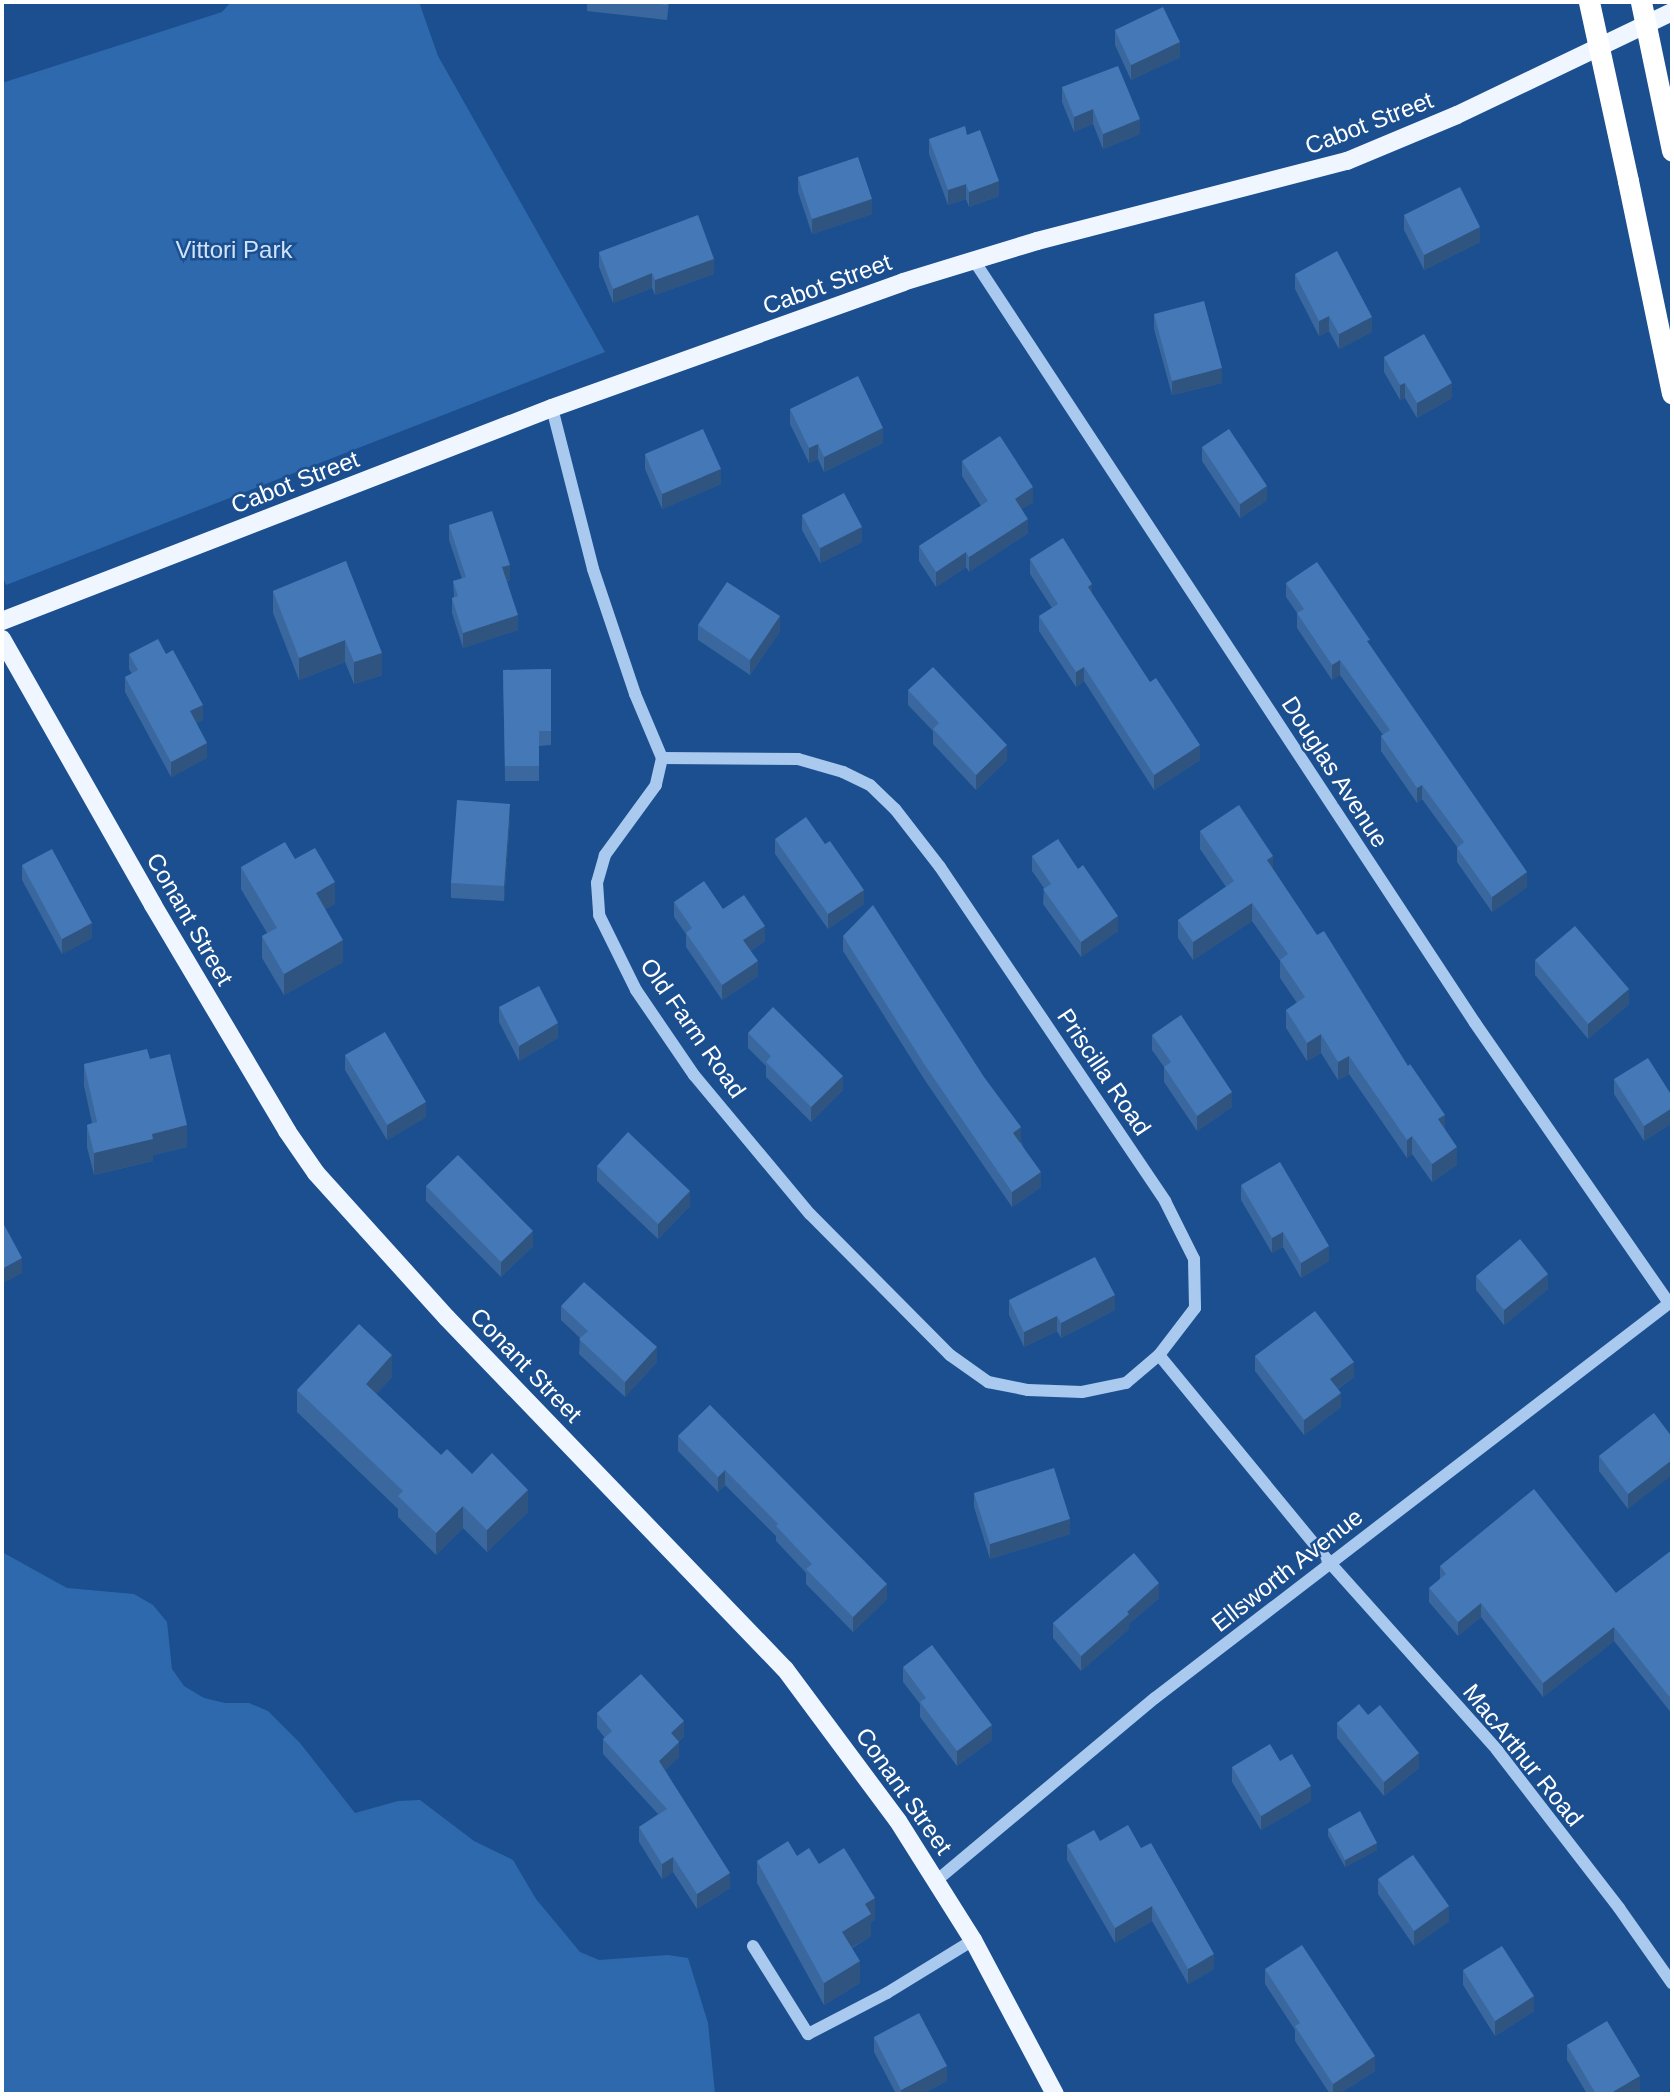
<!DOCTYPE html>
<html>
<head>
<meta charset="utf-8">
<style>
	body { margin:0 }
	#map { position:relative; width:1674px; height:2096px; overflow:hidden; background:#1b4f8f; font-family:Arial,sans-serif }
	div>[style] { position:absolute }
	.green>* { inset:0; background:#2e69ad }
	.minor>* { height:12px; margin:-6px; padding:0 6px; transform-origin:6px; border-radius:6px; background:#a9c9ee }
	.major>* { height:18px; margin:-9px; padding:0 9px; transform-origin:9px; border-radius:9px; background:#f0f6ff }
	.highway>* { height:21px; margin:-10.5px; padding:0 10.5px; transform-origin:10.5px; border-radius:10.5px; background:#fff }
	.highway-bridge>* { height:21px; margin:-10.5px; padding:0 10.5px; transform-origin:10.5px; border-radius:10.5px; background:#fff }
	.wall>* { inset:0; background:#3a679d }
	.shaded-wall>* { inset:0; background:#305480 }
	.building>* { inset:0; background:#4478b7 }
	span { translate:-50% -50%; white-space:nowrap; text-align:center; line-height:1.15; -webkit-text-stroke:5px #1b4f8f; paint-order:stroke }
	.street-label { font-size:24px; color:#fff }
	.park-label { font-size:24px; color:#cfe3fa }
	.frame { position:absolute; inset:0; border:4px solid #fff; pointer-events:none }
</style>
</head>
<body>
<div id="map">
	<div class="green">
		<i style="clip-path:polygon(231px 2px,419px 2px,438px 56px,605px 352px,6px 585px,2px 576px,2px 83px,222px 12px)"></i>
		<i style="clip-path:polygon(2px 1552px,67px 1588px,134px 1594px,153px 1605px,167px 1622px,172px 1669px,184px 1686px,204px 1698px,225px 1703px,249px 1703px,268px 1711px,300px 1743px,355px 1813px,398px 1801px,420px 1800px,474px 1841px,513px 1860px,536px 1899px,580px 1952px,599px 1960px,668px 1955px,688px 1958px,708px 2023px,715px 2094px,2px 2094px)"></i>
	</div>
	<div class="minor">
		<i style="left:973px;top:259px;width:914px;rotate:56.69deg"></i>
		<i style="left:1475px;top:1023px;width:341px;rotate:55.3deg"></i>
		<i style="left:552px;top:408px;width:166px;rotate:75.7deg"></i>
		<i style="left:593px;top:569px;width:132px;rotate:71.4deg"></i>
		<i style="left:635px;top:694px;width:69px;rotate:67.1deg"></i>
		<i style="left:662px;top:758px;width:28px;rotate:103deg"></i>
		<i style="left:656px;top:785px;width:87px;rotate:126.1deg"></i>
		<i style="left:605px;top:855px;width:29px;rotate:106deg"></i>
		<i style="left:597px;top:883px;width:32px;rotate:86deg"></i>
		<i style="left:599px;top:915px;width:84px;rotate:63.7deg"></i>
		<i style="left:636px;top:990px;width:103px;rotate:55.7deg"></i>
		<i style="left:694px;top:1075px;width:181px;rotate:50.2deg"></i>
		<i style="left:810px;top:1214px;width:199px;rotate:45.2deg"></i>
		<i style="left:950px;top:1355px;width:47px;rotate:35.4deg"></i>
		<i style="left:988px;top:1382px;width:41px;rotate:11.3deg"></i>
		<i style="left:1028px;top:1390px;width:54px;rotate:2.1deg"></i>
		<i style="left:1082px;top:1392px;width:45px;rotate:-11.6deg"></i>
		<i style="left:1126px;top:1383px;width:43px;rotate:-40.3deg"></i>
		<i style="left:662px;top:758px;width:136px;rotate:0.4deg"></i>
		<i style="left:798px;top:759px;width:47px;rotate:16.1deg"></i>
		<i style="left:843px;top:772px;width:30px;rotate:26deg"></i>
		<i style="left:870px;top:785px;width:35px;rotate:44deg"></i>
		<i style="left:895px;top:809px;width:73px;rotate:52.2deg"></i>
		<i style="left:940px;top:867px;width:403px;rotate:56deg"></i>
		<i style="left:1165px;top:1201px;width:65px;rotate:63.4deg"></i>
		<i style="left:1194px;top:1259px;width:49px;rotate:88.8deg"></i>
		<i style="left:1195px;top:1308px;width:59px;rotate:127.5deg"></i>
		<i style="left:1159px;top:1355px;width:269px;rotate:50.6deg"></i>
		<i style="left:1330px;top:1563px;width:251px;rotate:48.2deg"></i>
		<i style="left:1497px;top:1750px;width:200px;rotate:52.3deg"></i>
		<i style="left:1619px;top:1908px;width:92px;rotate:54.8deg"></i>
		<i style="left:936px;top:1881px;width:285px;rotate:-39.9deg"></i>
		<i style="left:1155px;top:1698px;width:652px;rotate:-37.52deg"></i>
		<i style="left:753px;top:1946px;width:104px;rotate:58deg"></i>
		<i style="left:808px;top:2034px;width:89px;rotate:-27.4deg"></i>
		<i style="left:887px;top:1993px;width:101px;rotate:-31.6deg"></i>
	</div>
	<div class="major">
		<i style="left:2px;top:621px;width:590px;rotate:-21.17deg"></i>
		<i style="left:552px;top:408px;width:373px;rotate:-19.7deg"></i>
		<i style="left:903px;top:282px;width:140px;rotate:-17deg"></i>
		<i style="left:1037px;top:241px;width:320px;rotate:-14.5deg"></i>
		<i style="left:1347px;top:161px;width:119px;rotate:-22.7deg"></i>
		<i style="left:1457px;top:115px;width:238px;rotate:-25.6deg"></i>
		<i style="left:2px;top:639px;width:306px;rotate:60.4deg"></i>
		<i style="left:153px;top:905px;width:263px;rotate:59.3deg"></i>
		<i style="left:287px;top:1131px;width:51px;rotate:55.4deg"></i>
		<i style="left:316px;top:1173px;width:195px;rotate:47.9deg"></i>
		<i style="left:447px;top:1318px;width:487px;rotate:46.1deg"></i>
		<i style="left:785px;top:1669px;width:189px;rotate:53.4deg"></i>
		<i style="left:898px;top:1821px;width:141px;rotate:57.8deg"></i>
		<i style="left:973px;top:1940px;width:174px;rotate:62deg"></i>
	</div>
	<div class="highway">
		<i style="left:1628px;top:181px;width:217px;rotate:78.3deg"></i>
	</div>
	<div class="highway-bridge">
		<i style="left:1589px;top:2px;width:183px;rotate:77.7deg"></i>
		<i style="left:1641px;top:2px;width:152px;rotate:78.2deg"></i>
	</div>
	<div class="wall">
		<i style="clip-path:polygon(587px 2px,669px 2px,667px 20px,587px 11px)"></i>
		<i style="clip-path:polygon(1115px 30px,1180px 57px,1131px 80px,1115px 45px)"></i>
		<i style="clip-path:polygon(1062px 87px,1140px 134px,1103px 149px,1093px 124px,1074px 132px,1062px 102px)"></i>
		<i style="clip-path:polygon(967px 135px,999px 196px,969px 207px,966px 199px,948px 205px,929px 154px,929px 139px)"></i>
		<i style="clip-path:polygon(798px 177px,872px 214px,812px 234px,798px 192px)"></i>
		<i style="clip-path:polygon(1404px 215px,1480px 242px,1424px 270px,1404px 230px)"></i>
		<i style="clip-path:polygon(599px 252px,714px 274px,655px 295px,652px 288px,613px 303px,599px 267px)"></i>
		<i style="clip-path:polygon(1295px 274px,1372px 332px,1339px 349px,1329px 331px,1319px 336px,1295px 289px)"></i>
		<i style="clip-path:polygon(1154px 314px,1222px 383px,1172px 395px,1154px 329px)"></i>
		<i style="clip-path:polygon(1384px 357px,1452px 398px,1417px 418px,1405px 398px,1400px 400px,1384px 372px)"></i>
		<i style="clip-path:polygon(790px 409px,883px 443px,824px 472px,818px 459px,809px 463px,790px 424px)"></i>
		<i style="clip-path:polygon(1202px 447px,1267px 500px,1240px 518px,1202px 461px)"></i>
		<i style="clip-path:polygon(645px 454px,721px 484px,662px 509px,645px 469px)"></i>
		<i style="clip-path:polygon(962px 461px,1033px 502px,1022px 509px,1028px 533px,969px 572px,966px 567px,936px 587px,919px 561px,919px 546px,981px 506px,962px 476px)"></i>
		<i style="clip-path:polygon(802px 515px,862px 542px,820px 563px,802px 530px)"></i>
		<i style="clip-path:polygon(449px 525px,510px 580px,507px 581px,518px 630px,463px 648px,452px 613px,452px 598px,454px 597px,453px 581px,462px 579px,449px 540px)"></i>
		<i style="clip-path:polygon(1030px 559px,1092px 594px,1200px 760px,1154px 790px,1084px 681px,1076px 687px,1039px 631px,1039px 616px,1052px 608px,1030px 574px)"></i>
		<i style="clip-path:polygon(346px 561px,382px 675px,354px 684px,345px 662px,299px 680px,273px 613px,273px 591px)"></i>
		<i style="clip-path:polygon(1286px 583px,1370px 645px,1527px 887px,1492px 912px,1457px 862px,1457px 847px,1422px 799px,1417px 803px,1381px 751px,1381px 736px,1383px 735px,1340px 675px,1332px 680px,1297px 628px,1297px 613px,1286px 597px)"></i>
		<i style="clip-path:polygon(698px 625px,780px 631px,750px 675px,698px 640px)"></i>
		<i style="clip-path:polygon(129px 654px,203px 720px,196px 723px,207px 758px,171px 777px,125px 692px,125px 677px,132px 674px,129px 669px)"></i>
		<i style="clip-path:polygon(551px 669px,551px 745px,539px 746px,539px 781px,505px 781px,503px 670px)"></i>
		<i style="clip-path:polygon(908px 690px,1007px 760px,976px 790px,933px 744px,933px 731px,908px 705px)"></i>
		<i style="clip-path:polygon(510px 819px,504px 901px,451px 898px,451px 883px)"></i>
		<i style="clip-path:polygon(1200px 831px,1273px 869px,1445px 1130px,1457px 1165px,1432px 1182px,1412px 1154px,1407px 1158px,1349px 1074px,1338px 1080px,1321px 1053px,1307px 1061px,1286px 1028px,1286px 1010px,1297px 1003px,1280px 978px,1280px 961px,1252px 921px,1193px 960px,1178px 938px,1178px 920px,1226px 887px,1200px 849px)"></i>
		<i style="clip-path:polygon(775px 839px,864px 904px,828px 929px,775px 854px)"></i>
		<i style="clip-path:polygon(1032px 856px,1078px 869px,1118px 931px,1081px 957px,1043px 904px,1044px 888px,1032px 871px)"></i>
		<i style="clip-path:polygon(295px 859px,335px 904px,325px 909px,343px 962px,284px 995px,262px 958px,262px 936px,267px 933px,241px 889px,241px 867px)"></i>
		<i style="clip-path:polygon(22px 865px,92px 938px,62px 954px,22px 880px)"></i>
		<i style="clip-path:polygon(674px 902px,723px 909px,765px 941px,750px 951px,758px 976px,722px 1000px,686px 947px,686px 934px,674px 917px)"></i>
		<i style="clip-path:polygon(843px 936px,1021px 1142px,1041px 1187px,1012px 1207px,926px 1082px,843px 951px)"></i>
		<i style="clip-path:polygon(1535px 960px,1629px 1004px,1588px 1039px,1535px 975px)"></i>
		<i style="clip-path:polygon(499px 1007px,558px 1038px,519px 1061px,499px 1022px)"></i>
		<i style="clip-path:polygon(748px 1033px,843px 1090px,811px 1122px,766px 1077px,766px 1066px,748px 1048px)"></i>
		<i style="clip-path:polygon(1152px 1035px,1232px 1107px,1197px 1131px,1164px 1082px,1164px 1067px,1152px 1050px)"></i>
		<i style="clip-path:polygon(345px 1055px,426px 1117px,387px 1140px,345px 1070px)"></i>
		<i style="clip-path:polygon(150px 1059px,187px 1147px,153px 1155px,153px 1161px,94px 1175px,87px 1147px,87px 1125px,92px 1123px,84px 1086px,84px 1064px)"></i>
		<i style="clip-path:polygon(1614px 1079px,1672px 1096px,1672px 1123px,1644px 1141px,1614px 1094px)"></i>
		<i style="clip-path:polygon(597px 1166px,690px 1206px,658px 1239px,597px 1181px)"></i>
		<i style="clip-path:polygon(1241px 1185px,1329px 1261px,1301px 1278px,1283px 1247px,1272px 1253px,1241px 1200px)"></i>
		<i style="clip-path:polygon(426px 1186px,533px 1246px,501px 1277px,426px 1201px)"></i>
		<i style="clip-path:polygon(1476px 1276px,1548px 1289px,1504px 1325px,1476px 1290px)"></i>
		<i style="clip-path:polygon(1009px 1300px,1115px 1310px,1061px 1338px,1057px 1331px,1024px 1347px,1009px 1315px)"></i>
		<i style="clip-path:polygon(561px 1306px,657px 1362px,625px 1397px,579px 1354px,580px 1338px,561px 1320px)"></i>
		<i style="clip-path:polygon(1255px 1356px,1354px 1377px,1338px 1389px,1341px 1407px,1304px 1435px,1255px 1371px)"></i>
		<i style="clip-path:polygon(392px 1377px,376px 1394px,441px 1455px,472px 1474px,528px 1512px,487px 1552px,463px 1528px,436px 1555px,398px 1517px,398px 1509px,297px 1412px,297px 1390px)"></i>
		<i style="clip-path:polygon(710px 1405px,887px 1599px,853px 1632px,806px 1584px,806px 1573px,776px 1541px,776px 1536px,725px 1485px,718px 1492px,678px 1451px,678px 1436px)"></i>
		<i style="clip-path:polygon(1654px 1413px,1628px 1509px,1599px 1471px,1599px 1456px)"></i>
		<i style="clip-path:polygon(974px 1493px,1070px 1534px,990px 1559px,974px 1507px)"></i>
		<i style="clip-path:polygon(1672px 1550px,1672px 1714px,1614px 1641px,1543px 1697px,1481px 1617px,1458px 1636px,1429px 1602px,1429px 1588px,1440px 1579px,1440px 1566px,1616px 1593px)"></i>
		<i style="clip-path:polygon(1159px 1598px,1129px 1624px,1129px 1629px,1081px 1671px,1053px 1638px,1053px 1623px)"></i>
		<i style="clip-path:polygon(903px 1667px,992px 1740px,957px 1766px,920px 1717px,920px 1704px,903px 1682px)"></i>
		<i style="clip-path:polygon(597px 1713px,684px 1736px,679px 1741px,679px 1757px,665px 1770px,730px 1888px,697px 1909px,673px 1872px,662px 1879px,639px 1842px,639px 1827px,658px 1814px,603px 1754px,603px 1739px,605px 1738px,597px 1728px)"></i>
		<i style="clip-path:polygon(1368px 1715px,1419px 1768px,1384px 1796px,1337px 1738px,1337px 1723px)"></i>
		<i style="clip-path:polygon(1280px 1761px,1311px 1801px,1261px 1830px,1232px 1782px,1232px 1767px)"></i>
		<i style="clip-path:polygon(1328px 1829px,1377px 1850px,1345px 1867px,1328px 1836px)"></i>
		<i style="clip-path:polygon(1100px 1841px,1214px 1969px,1188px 1984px,1152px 1921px,1115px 1943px,1067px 1860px,1067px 1845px)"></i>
		<i style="clip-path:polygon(797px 1856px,819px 1864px,875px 1920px,871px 1922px,871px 1936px,852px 1948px,860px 1983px,824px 2005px,757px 1883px,757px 1861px)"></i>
		<i style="clip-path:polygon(1378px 1879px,1449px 1921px,1414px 1946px,1378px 1894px)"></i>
		<i style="clip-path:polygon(1265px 1969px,1375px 2071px,1339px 2094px,1330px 2094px,1295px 2041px,1295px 2030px,1265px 1984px)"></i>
		<i style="clip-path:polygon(1463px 1970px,1534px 2011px,1495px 2036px,1463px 1985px)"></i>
		<i style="clip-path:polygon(874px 2037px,947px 2081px,922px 2094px,896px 2094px,874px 2052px)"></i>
		<i style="clip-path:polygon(1567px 2045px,1640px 2091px,1634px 2094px,1587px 2094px,1567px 2060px)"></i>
	</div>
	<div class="shaded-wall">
		<i style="clip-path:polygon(1180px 42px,1180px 57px,1131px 80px,1131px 65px)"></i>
		<i style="clip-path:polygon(1093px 109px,1093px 124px,1074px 132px,1074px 117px)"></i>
		<i style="clip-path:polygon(1140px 119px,1140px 134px,1103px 149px,1103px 134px)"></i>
		<i style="clip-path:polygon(999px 181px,999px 196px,969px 207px,969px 192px)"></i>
		<i style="clip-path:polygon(966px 184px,966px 199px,948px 205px,948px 190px)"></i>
		<i style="clip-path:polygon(872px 199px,872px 214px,812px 234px,812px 219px)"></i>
		<i style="clip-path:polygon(1480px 227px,1480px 242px,1424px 270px,1424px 255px)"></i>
		<i style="clip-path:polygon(714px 259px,714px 274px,655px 295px,655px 280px)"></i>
		<i style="clip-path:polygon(652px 273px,652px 288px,613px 303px,613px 289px)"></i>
		<i style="clip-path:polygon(1329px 316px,1329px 331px,1319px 336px,1319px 321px)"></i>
		<i style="clip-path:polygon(1372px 317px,1372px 332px,1339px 349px,1339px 334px)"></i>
		<i style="clip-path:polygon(1222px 368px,1222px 383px,1172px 395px,1172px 381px)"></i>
		<i style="clip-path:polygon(1405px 383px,1405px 398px,1400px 400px,1400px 385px)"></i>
		<i style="clip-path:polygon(1452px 383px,1452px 398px,1417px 418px,1417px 403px)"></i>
		<i style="clip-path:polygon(883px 428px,883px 443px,824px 472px,824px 457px)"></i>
		<i style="clip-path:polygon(818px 444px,818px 459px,809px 463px,809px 448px)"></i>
		<i style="clip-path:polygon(721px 469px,721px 484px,662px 509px,662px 494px)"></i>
		<i style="clip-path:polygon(1267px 486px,1267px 500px,1240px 518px,1240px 504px)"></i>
		<i style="clip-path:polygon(1033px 487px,1033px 502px,1015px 514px,1015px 499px)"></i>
		<i style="clip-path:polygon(1028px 519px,1028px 533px,969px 572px,969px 557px)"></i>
		<i style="clip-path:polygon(862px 527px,862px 542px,820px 563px,820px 548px)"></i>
		<i style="clip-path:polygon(966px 552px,966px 567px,936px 587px,936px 572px)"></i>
		<i style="clip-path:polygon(510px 565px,510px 580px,502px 582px,502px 567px)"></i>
		<i style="clip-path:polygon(1092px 584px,1092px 599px,1088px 587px)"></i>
		<i style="clip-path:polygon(518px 615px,518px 630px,463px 648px,463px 633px)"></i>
		<i style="clip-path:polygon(780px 616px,780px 631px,750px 675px,750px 660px)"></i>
		<i style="clip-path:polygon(345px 640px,345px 662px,299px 680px,299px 658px)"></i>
		<i style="clip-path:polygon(382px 653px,382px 675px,354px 684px,354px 662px)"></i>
		<i style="clip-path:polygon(1340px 660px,1340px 675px,1332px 680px,1332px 665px)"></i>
		<i style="clip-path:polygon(1084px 667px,1084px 681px,1076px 687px,1076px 672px)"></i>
		<i style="clip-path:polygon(203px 705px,203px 720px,190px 726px,190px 711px)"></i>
		<i style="clip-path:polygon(207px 743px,207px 758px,171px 777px,171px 762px)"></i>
		<i style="clip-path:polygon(1007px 745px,1007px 760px,976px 790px,976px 775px)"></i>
		<i style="clip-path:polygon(1200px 745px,1200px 760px,1154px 790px,1154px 775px)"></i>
		<i style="clip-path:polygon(1422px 785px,1422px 799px,1417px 803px,1417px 788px)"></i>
		<i style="clip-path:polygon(510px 804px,510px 819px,504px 901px,504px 886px)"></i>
		<i style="clip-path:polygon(1273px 856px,1273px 874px,1267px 860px)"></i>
		<i style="clip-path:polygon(1527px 872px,1527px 887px,1492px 912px,1492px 897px)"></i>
		<i style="clip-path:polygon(335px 882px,335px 904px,316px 915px,316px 893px)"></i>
		<i style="clip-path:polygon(864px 890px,864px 904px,828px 929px,828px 914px)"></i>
		<i style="clip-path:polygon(1252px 903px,1252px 921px,1193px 960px,1193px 942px)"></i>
		<i style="clip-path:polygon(1118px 916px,1118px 931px,1081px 957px,1081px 942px)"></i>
		<i style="clip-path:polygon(92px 923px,92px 938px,62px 954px,62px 939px)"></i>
		<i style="clip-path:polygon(765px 926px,765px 941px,743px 955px,743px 940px)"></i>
		<i style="clip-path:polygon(343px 940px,343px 962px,284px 995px,284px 974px)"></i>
		<i style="clip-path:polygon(758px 961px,758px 976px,722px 1000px,722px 985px)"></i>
		<i style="clip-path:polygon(1629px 989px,1629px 1004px,1588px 1039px,1588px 1024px)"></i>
		<i style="clip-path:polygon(558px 1023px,558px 1038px,519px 1061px,519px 1046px)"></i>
		<i style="clip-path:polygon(1321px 1034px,1321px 1053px,1307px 1061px,1307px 1043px)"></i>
		<i style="clip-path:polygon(1349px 1056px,1349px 1074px,1338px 1080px,1338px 1062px)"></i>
		<i style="clip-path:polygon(843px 1076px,843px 1090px,811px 1122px,811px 1107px)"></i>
		<i style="clip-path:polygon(1232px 1092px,1232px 1107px,1197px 1131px,1197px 1116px)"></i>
		<i style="clip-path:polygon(426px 1102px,426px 1117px,387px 1140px,387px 1125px)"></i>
		<i style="clip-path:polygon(1672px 1108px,1672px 1123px,1644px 1141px,1644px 1126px)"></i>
		<i style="clip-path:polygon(1445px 1115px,1445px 1133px,1438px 1119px)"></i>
		<i style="clip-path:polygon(187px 1125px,187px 1147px,153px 1155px,153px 1161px,94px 1175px,94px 1153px,152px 1134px)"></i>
		<i style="clip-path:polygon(1021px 1127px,1021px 1142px,1013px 1147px,1013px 1133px)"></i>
		<i style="clip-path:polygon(1412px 1136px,1412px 1154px,1407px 1158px,1407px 1140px)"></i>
		<i style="clip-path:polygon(1457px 1147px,1457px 1165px,1432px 1182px,1432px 1164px)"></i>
		<i style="clip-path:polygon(1041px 1172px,1041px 1187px,1012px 1207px,1012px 1192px)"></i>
		<i style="clip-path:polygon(690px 1191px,690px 1206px,658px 1239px,658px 1224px)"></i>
		<i style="clip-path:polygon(533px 1231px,533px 1246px,501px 1277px,501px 1262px)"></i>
		<i style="clip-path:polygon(1283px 1232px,1283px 1247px,1272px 1253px,1272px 1238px)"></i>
		<i style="clip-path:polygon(1329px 1246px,1329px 1261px,1301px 1278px,1301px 1263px)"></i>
		<i style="clip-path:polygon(22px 1258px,22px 1273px,2px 1284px,2px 1269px)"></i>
		<i style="clip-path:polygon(1548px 1274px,1548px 1289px,1504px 1325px,1504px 1310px)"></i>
		<i style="clip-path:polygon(1115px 1295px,1115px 1310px,1061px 1338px,1061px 1323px)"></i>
		<i style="clip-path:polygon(1057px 1316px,1057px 1331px,1024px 1347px,1024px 1332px)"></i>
		<i style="clip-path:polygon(657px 1347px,657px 1362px,625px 1397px,625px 1382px)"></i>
		<i style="clip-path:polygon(392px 1355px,392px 1377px,366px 1405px,366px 1384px)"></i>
		<i style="clip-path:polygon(1354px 1362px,1354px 1377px,1330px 1394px,1330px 1379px)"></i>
		<i style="clip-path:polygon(1341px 1393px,1341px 1407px,1304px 1435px,1304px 1420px)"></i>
		<i style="clip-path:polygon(1672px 1460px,1672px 1475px,1628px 1509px,1628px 1494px)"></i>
		<i style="clip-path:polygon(725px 1470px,725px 1485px,718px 1492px,718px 1477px)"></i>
		<i style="clip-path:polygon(528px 1490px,528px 1512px,487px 1552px,487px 1530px)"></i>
		<i style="clip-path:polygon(463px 1506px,463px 1528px,436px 1555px,436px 1533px)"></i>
		<i style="clip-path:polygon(1070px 1519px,1070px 1534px,990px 1559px,990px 1544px)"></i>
		<i style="clip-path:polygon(1159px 1583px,1159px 1598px,1129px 1624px,1129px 1629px,1081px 1671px,1081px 1656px,1127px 1612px)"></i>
		<i style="clip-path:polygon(887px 1584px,887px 1599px,853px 1632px,853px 1617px)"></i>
		<i style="clip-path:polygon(1481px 1603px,1481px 1617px,1458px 1636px,1458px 1622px)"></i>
		<i style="clip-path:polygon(1614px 1627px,1614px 1641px,1543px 1697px,1543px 1683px)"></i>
		<i style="clip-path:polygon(684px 1721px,684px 1736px,671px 1748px,671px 1733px)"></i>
		<i style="clip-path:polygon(992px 1725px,992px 1740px,957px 1766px,957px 1751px)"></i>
		<i style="clip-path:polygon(679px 1742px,679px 1757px,659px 1775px,659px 1761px)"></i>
		<i style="clip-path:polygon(1419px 1753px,1419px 1768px,1384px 1796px,1384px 1782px)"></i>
		<i style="clip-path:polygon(1311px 1786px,1311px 1801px,1261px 1830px,1261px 1816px)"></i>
		<i style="clip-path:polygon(1377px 1843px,1377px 1850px,1345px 1867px,1345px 1860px)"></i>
		<i style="clip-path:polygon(673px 1857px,673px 1872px,662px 1879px,662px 1864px)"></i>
		<i style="clip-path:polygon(730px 1873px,730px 1888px,697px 1909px,697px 1894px)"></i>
		<i style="clip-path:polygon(875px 1898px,875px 1920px,871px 1922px,871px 1936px,842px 1953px,842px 1932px,865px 1904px)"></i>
		<i style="clip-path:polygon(1152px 1906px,1152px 1921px,1115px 1943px,1115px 1928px)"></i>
		<i style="clip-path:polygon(1449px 1906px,1449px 1921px,1414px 1946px,1414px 1931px)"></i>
		<i style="clip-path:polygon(1214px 1954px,1214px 1969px,1188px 1984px,1188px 1969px)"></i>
		<i style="clip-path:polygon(860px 1961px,860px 1983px,824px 2005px,824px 1983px)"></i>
		<i style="clip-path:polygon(1534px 1996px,1534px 2011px,1495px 2036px,1495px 2021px)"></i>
		<i style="clip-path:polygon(1375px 2056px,1375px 2071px,1339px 2094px,1333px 2094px,1333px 2084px)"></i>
		<i style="clip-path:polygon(947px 2066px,947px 2081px,922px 2094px,901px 2094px,901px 2090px)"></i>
		<i style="clip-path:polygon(1640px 2076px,1640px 2091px,1634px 2094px,1609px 2094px)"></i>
	</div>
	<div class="building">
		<i style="clip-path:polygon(637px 2px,668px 2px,667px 5px)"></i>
		<i style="clip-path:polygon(1163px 7px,1180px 42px,1131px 65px,1115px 30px)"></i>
		<i style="clip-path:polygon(1118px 66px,1140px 119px,1103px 134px,1093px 109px,1074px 117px,1062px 87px)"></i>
		<i style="clip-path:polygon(965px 126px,967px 135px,980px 130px,999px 181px,969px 192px,966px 184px,948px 190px,929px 139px)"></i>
		<i style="clip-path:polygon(858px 157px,872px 199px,812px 219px,798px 177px)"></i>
		<i style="clip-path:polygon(1460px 187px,1480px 227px,1424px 255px,1404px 215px)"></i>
		<i style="clip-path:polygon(698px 215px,714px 259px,655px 280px,652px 273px,613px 289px,599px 252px)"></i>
		<i style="clip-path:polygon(1337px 251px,1372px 317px,1339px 334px,1329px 316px,1319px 321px,1295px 274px)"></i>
		<i style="clip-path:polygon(1204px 301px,1222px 368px,1172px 381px,1154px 314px)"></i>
		<i style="clip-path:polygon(1424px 334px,1452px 383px,1417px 403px,1405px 383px,1400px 385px,1384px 357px)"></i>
		<i style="clip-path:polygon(858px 376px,883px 428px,824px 457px,818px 444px,809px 448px,790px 409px)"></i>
		<i style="clip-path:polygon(703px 429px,721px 469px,662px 494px,645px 454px)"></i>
		<i style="clip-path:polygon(1229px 429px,1267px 486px,1240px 504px,1202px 447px)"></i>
		<i style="clip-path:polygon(1000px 436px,1033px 487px,1015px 499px,1028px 519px,969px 557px,966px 552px,936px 572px,919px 546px,988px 501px,962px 461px)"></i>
		<i style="clip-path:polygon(844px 493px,862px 527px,820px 548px,802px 515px)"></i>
		<i style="clip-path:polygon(492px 511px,510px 565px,502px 567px,518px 615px,463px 633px,452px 598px,458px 596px,453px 581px,466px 577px,449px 525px)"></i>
		<i style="clip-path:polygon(1063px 538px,1092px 584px,1088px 587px,1150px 682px,1156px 678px,1200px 745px,1154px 775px,1084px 667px,1076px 672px,1039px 616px,1058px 604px,1030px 559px)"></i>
		<i style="clip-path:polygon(346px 561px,382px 653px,354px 662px,345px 640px,299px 658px,273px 591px)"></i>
		<i style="clip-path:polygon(1317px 562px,1370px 640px,1367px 641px,1527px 872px,1492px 897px,1457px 848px,1464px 842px,1422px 785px,1417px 788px,1381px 736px,1390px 730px,1340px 660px,1332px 665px,1297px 613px,1304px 609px,1286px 583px)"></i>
		<i style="clip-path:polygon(727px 582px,780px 616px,750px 660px,698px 625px)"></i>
		<i style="clip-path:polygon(158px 639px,166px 654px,173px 650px,203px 705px,190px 711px,207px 743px,171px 762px,125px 677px,138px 670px,129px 654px)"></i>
		<i style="clip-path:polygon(933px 667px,1007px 745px,976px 775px,933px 729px,939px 723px,908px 690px)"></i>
		<i style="clip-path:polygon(551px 669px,551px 731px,539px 731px,539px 766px,505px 766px,503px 670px)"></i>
		<i style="clip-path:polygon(457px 800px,510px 804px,504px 886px,451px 883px)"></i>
		<i style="clip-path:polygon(1239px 805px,1273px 856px,1267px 860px,1317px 935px,1324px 931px,1408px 1066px,1410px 1064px,1445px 1115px,1438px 1119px,1457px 1147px,1432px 1164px,1412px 1136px,1407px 1140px,1349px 1056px,1338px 1062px,1321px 1034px,1307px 1043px,1286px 1010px,1305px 997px,1280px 960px,1288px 954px,1252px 903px,1193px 942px,1178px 920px,1234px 881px,1200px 831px)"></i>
		<i style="clip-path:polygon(806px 817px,825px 844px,830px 841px,864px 890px,828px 914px,775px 839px)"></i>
		<i style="clip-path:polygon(1058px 839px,1078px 869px,1083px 865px,1118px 916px,1081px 942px,1043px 889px,1051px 884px,1032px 856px)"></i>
		<i style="clip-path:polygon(285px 842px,295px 859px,315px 848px,335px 882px,316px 893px,343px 940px,284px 974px,262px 936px,277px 928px,241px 867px)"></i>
		<i style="clip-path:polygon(52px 849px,92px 923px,62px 939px,22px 865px)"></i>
		<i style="clip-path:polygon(704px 881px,723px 909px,744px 895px,765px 926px,743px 940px,758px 961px,722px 985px,686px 933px,692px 928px,674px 902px)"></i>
		<i style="clip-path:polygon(873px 905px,984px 1077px,1021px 1127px,1013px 1133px,1041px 1172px,1012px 1192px,926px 1067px,843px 936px)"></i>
		<i style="clip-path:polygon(1575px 926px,1629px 989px,1588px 1024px,1535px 960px)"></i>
		<i style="clip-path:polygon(539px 986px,558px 1023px,519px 1046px,499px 1007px)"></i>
		<i style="clip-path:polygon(773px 1007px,843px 1076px,811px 1107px,766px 1062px,771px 1056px,748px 1033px)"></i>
		<i style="clip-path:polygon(1181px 1015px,1232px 1092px,1197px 1116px,1164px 1067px,1171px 1062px,1152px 1035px)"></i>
		<i style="clip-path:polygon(385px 1032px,426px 1102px,387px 1125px,345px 1055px)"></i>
		<i style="clip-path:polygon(147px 1049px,150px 1059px,170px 1054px,187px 1125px,152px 1134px,153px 1139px,94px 1153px,87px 1125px,97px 1122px,84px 1064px)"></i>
		<i style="clip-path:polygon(1648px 1058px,1672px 1096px,1672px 1108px,1644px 1126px,1614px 1079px)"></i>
		<i style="clip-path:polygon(628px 1132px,690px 1191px,658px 1224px,597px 1166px)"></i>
		<i style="clip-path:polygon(458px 1155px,533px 1231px,501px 1262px,426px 1186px)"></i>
		<i style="clip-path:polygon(1280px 1162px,1329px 1246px,1301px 1263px,1283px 1232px,1272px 1238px,1241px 1185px)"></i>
		<i style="clip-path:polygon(2px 1221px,22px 1258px,2px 1269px)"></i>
		<i style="clip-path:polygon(1520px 1239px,1548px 1274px,1504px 1310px,1476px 1276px)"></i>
		<i style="clip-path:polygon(1095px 1257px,1115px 1295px,1061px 1323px,1057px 1316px,1024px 1332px,1009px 1300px)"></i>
		<i style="clip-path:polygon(584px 1282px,657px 1347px,625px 1382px,579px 1339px,588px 1331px,561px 1306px)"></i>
		<i style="clip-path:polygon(1315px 1311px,1354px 1362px,1330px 1379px,1341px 1393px,1304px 1420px,1255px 1356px)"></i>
		<i style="clip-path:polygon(359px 1324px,392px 1355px,366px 1384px,441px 1455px,447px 1449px,472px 1474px,492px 1453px,528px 1490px,487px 1530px,463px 1506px,436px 1533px,398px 1496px,403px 1491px,297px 1390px)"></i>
		<i style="clip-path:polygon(710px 1405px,887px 1584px,853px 1617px,806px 1569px,812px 1564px,776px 1526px,778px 1524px,725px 1470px,718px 1477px,678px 1436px)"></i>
		<i style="clip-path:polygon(1654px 1413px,1672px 1437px,1672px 1460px,1628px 1494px,1599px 1456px)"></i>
		<i style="clip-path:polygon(1054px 1468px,1070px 1519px,990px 1544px,974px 1493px)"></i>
		<i style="clip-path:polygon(1534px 1489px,1616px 1593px,1672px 1550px,1672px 1700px,1614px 1627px,1543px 1683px,1481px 1603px,1458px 1622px,1429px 1588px,1446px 1574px,1440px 1566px)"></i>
		<i style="clip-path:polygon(1134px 1553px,1159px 1583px,1127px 1612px,1129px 1614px,1081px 1656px,1053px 1623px)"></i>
		<i style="clip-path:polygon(932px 1645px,992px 1725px,957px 1751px,920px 1702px,926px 1698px,903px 1667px)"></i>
		<i style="clip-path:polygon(641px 1674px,684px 1721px,671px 1733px,679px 1742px,659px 1761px,730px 1873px,697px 1894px,673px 1857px,662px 1864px,639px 1827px,667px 1809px,603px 1739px,612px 1731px,597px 1713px)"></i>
		<i style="clip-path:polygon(1359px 1704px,1368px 1715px,1380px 1705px,1419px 1753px,1384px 1782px,1337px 1723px)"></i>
		<i style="clip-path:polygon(1270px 1744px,1280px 1761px,1292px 1754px,1311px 1786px,1261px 1816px,1232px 1767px)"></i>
		<i style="clip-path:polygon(1360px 1811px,1377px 1843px,1345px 1860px,1328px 1829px)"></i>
		<i style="clip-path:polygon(1128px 1825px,1141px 1848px,1151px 1843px,1214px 1954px,1188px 1969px,1152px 1906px,1115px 1928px,1067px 1845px,1094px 1830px,1100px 1841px)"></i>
		<i style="clip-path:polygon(788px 1841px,797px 1856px,809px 1848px,819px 1864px,844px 1848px,875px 1898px,865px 1904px,871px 1914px,842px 1932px,860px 1961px,824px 1983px,757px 1861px)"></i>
		<i style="clip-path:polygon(1413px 1855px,1449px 1906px,1414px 1931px,1378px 1879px)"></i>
		<i style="clip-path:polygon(1302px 1945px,1375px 2056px,1333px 2084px,1295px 2026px,1300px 2023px,1265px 1969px)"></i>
		<i style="clip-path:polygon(1502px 1946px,1534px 1996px,1495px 2021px,1463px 1970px)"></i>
		<i style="clip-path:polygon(919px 2013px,947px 2066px,901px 2090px,874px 2037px)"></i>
		<i style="clip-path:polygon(1607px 2021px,1640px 2076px,1609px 2094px,1596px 2094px,1567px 2045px)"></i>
	</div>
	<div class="street-label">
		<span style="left:1369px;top:123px;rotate:-21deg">Cabot Street</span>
		<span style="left:827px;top:284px;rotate:-20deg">Cabot Street</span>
		<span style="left:295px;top:482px;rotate:-21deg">Cabot Street</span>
		<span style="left:1335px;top:772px;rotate:57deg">Douglas Avenue</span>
		<span style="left:190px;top:919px;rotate:60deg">Conant Street</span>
		<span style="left:693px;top:1028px;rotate:55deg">Old Farm Road</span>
		<span style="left:1104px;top:1072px;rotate:56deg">Priscilla Road</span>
		<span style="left:526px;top:1365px;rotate:46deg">Conant Street</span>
		<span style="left:1287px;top:1570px;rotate:-38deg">Ellsworth Avenue</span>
		<span style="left:1523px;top:1755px;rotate:51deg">MacArthur Road</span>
		<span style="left:904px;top:1791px;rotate:55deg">Conant Street</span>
	</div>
	<div class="park-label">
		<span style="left:234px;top:250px">Vittori Park</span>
	</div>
	<div class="frame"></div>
</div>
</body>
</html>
